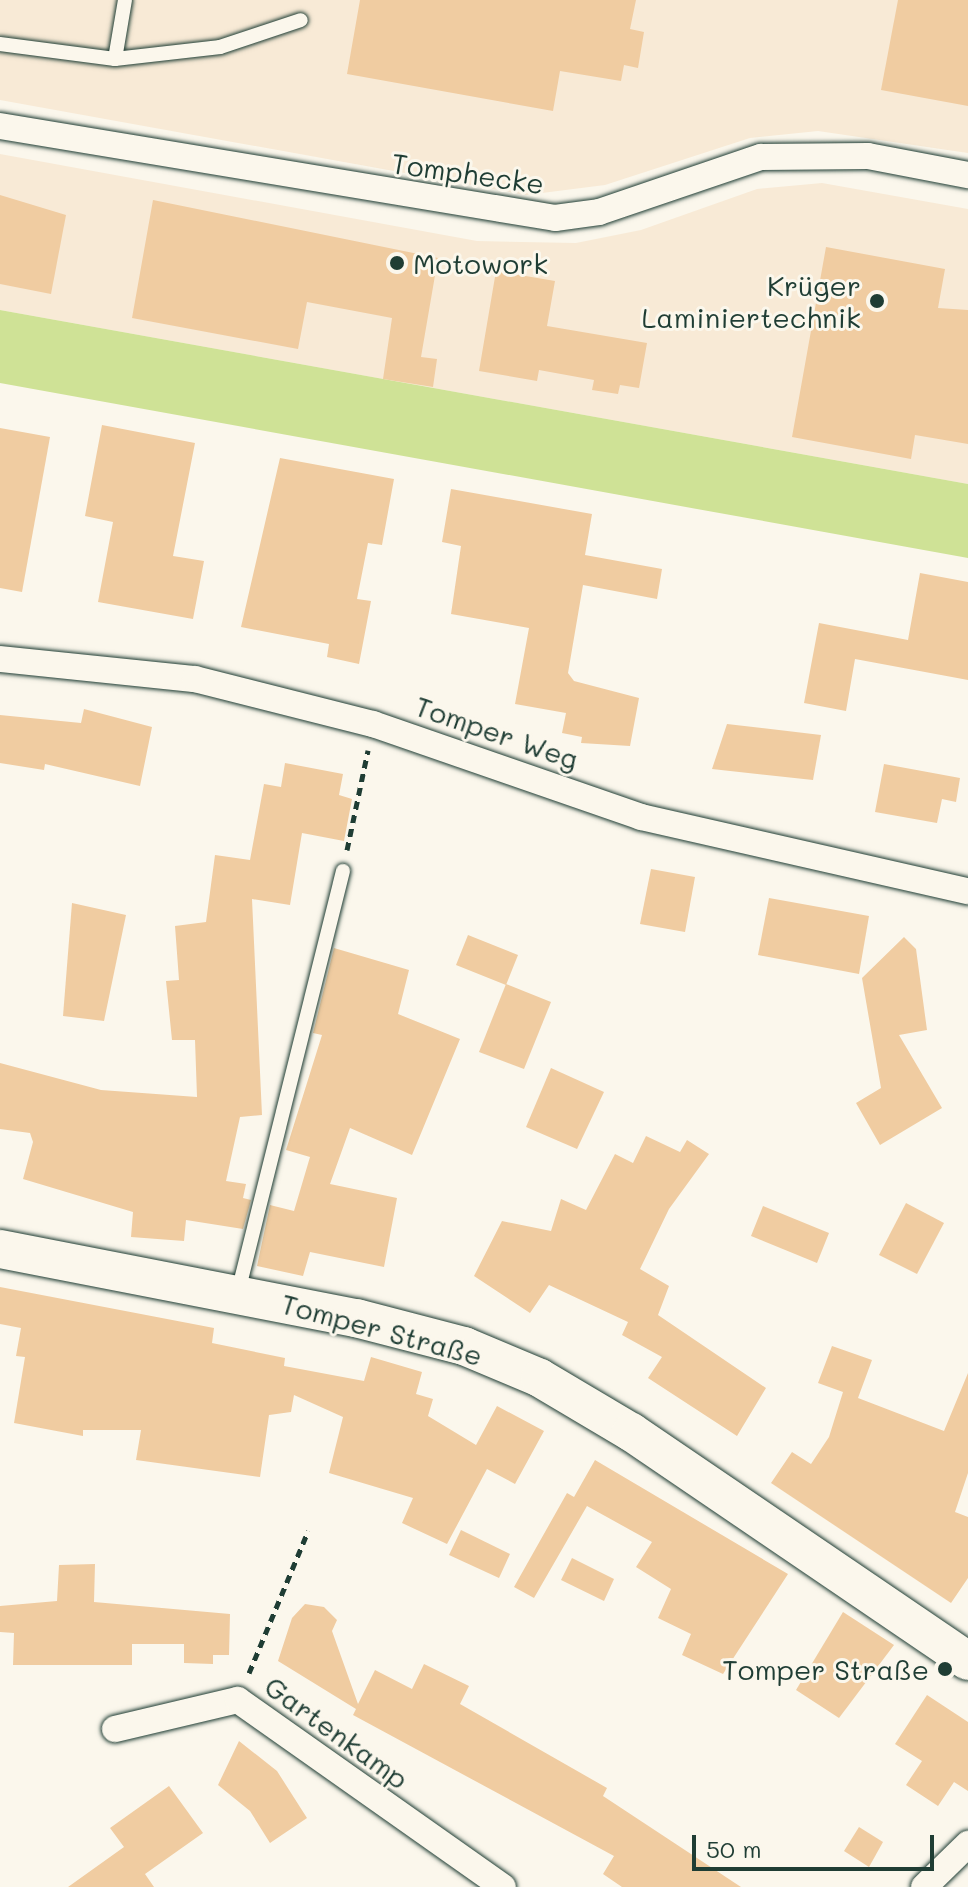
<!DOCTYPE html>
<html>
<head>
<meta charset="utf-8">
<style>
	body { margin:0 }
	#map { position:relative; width:968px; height:1887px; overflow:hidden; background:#fbf7ec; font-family:Mali,sans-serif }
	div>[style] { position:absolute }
	.built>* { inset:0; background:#f8ead6 }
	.green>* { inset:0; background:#cfe296 }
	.building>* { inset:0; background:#f0cca1 }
	.path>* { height:5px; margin-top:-2.5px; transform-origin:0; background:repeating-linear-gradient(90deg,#1f3d34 0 8px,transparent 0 14px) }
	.roads { filter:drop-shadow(0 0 2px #1f3d34) drop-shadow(0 0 2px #1f3d34) }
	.service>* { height:14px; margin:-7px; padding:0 7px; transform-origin:7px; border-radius:7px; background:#fbf7ec }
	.minor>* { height:26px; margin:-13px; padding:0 13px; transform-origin:13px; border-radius:13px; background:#fbf7ec }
	.secondary>* { height:38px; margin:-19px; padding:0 19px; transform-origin:19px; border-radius:19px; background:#fbf7ec }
	.dots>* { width:22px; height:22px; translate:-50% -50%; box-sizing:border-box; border:4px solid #fbf7ec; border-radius:50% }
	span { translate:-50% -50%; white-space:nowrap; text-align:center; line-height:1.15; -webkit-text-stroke:6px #fbf7ec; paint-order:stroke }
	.street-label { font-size:28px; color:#1f3d34 }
	.poi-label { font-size:28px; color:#1f3d34 }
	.left { translate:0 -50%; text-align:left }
	.right { translate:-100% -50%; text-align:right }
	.scale { position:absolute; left:692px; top:1835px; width:242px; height:36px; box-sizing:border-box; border:4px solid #1f3d34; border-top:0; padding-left:10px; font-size:24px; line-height:28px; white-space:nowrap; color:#1f3d34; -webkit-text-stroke:6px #fbf7ec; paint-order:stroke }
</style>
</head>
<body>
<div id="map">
	<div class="built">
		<i style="clip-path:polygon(0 0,968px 0,968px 153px,818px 131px,750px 138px,605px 185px,526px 195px,0 100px)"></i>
		<i style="clip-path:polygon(0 154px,477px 241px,576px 243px,641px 230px,757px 189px,822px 183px,968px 209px,968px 484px,0 310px)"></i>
	</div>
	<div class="green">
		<i style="clip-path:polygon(0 310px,968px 484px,968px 558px,0 383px)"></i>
	</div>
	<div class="building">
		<i style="clip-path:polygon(360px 0,636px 0,630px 29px,644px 32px,638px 68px,624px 65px,621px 81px,560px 71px,553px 111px,347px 74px)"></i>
		<i style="clip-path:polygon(898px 0,968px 0,968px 106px,881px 90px)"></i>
		<i style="clip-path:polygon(0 195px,66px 215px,51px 294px,0 284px)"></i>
		<i style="clip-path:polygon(153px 200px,438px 258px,421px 357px,437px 359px,433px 387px,383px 379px,392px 318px,307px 302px,298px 349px,132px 318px)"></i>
		<i style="clip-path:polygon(826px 247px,945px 269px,938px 308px,968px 310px,968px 444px,915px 435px,911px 459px,792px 437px)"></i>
		<i style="clip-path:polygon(496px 271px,555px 281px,547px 326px,647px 343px,639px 388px,620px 385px,618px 394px,592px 390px,594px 380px,539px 370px,537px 381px,479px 371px)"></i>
		<i style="clip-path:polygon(102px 425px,195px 443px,173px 556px,204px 561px,193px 619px,98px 602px,113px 522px,85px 516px)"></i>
		<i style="clip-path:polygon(0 428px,50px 437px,22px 592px,0 588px)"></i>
		<i style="clip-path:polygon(280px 458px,394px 479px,382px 545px,368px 543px,357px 599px,371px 601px,359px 664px,327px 657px,329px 644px,241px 627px)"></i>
		<i style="clip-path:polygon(451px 489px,592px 514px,585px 555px,662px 569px,657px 599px,583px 585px,568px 673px,574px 681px,639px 698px,630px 746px,581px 743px,582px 737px,562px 733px,566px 713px,515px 704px,529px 628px,451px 614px,461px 546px,442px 542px)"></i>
		<i style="clip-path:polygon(920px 573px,968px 582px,968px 680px,855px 659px,846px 711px,804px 703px,819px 623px,908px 640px)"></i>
		<i style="clip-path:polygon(84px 709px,152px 727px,140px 786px,45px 764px,44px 770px,0 763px,0 715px,81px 723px)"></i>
		<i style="clip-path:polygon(727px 724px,821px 735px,813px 780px,712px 769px)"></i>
		<i style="clip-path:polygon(285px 763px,343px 774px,339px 795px,352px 799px,344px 841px,302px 833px,290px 905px,252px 899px,262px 1115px,240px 1117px,226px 1181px,246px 1184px,243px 1198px,251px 1200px,243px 1229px,186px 1220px,184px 1241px,131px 1237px,133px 1212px,23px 1179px,33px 1142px,30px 1133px,0 1129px,0 1063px,101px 1090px,197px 1097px,195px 1040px,172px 1040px,166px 981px,179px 980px,175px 926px,206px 922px,215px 855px,250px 860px,264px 784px,281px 787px)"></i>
		<i style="clip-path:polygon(884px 764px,960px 778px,956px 802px,942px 799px,937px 823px,875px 812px)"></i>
		<i style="clip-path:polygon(651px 869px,695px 877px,685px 932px,640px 924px)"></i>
		<i style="clip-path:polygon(769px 898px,869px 916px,859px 974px,758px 955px)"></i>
		<i style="clip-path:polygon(72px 903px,126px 915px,104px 1021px,63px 1016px)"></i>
		<i style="clip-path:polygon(468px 935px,518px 955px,506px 985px,456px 965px)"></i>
		<i style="clip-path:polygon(904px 937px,916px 949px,927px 1030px,899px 1035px,942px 1108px,880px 1145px,856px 1103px,881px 1088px,862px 978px)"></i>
		<i style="clip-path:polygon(334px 948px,409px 970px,398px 1014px,460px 1039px,412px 1155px,350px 1128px,330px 1184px,397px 1198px,384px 1267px,310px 1252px,303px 1276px,257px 1266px,270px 1205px,294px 1211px,310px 1157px,286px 1150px,322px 1035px,313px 1033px)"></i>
		<i style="clip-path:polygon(506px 984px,551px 1002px,524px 1069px,479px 1052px)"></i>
		<i style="clip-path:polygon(551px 1068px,604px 1092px,577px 1149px,526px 1127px)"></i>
		<i style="clip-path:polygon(646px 1136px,680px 1152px,687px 1140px,709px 1154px,669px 1209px,640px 1269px,669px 1286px,658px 1315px,766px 1388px,737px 1436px,648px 1378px,662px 1357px,622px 1335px,628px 1322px,549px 1285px,530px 1313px,474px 1276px,502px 1221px,551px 1231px,561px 1199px,586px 1210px,615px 1154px,633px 1163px)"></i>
		<i style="clip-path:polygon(906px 1203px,944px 1223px,917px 1274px,879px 1255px)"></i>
		<i style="clip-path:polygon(763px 1206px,829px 1233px,817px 1263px,751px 1236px)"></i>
		<i style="clip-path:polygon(0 1287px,214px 1328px,212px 1343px,285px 1358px,284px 1366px,364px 1381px,371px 1357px,422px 1372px,416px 1394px,433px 1399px,428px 1416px,476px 1445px,497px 1406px,544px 1431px,515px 1484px,487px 1469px,447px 1544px,402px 1523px,413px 1498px,329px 1473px,343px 1417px,294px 1395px,291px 1412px,269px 1415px,260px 1477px,136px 1460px,141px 1430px,83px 1430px,83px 1436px,14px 1423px,25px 1357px,16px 1356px,21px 1328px,0 1324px)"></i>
		<i style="clip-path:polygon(832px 1346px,872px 1360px,858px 1398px,944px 1431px,968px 1373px,968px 1473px,955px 1512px,968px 1517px,968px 1578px,951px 1603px,771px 1483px,792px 1452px,811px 1464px,829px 1437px,843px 1392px,818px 1383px)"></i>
		<i style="clip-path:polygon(595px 1460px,788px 1574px,723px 1674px,682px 1655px,691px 1634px,658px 1618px,671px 1589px,636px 1567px,652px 1542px,587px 1506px,534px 1598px,514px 1587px,567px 1493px,574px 1497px)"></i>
		<i style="clip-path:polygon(461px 1530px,510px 1554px,499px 1578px,449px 1555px)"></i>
		<i style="clip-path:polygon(572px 1558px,614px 1579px,604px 1601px,561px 1580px)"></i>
		<i style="clip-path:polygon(95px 1564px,94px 1602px,230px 1614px,229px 1655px,213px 1655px,213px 1664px,184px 1663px,184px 1644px,132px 1644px,132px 1665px,13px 1665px,14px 1633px,0 1632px,0 1606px,57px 1601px,59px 1565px)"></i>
		<i style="clip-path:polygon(305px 1604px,324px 1607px,337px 1620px,332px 1631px,358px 1704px,375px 1670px,412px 1689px,424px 1664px,469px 1686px,460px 1704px,607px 1788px,603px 1796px,741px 1887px,622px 1887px,603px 1874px,614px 1856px,353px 1715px,356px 1709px,278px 1661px,292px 1618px)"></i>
		<i style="clip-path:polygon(843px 1612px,894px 1645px,839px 1718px,796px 1690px)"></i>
		<i style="clip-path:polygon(927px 1695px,968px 1722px,968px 1791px,954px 1782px,938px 1806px,906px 1785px,922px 1761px,895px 1744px)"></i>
		<i style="clip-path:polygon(239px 1741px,277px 1771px,307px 1818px,270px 1843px,250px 1811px,218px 1785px)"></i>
		<i style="clip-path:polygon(169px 1786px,203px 1833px,145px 1874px,154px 1887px,68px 1887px,124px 1847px,110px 1828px)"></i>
		<i style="clip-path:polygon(859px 1827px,883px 1842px,869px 1867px,844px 1851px)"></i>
	</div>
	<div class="path">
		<i style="left:347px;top:850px;width:102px;rotate:-78.1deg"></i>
		<i style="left:249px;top:1673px;width:154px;rotate:-67.4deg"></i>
	</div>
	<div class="roads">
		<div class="service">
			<i style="left:0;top:44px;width:116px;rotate:7.4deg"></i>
			<i style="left:115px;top:59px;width:106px;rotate:-6.5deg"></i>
			<i style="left:220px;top:47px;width:85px;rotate:-18.4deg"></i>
			<i style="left:115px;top:59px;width:60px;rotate:-80.4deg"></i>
			<i style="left:238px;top:1292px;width:434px;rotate:-76deg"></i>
		</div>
		<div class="minor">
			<i style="left:0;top:126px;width:563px;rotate:9.41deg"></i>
			<i style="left:555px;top:218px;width:44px;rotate:-7.8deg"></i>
			<i style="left:599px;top:212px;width:171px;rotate:-18.8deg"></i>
			<i style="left:761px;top:157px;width:107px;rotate:-0.5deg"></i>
			<i style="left:868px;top:156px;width:102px;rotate:10.8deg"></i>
			<i style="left:0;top:659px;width:196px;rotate:5.9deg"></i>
			<i style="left:195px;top:679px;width:184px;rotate:14.2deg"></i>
			<i style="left:373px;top:724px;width:284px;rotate:19.1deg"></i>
			<i style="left:641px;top:817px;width:335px;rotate:12.8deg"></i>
			<i style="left:115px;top:1729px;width:126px;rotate:-13.3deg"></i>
			<i style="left:238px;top:1700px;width:324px;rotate:35.2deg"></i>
			<i style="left:924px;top:1887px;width:62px;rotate:-44.3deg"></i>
		</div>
		<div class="secondary">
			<i style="left:0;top:1249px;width:363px;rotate:11deg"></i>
			<i style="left:356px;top:1318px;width:112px;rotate:14.5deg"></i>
			<i style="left:464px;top:1346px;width:82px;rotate:22.8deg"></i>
			<i style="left:540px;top:1378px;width:106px;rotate:30.7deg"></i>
			<i style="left:631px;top:1432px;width:407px;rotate:34.2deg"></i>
		</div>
	</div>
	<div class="dots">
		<i style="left:397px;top:263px;background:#1f3d34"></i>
		<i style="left:877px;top:301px;background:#1f3d34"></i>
		<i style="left:945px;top:1669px;background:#1f3d34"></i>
	</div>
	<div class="street-label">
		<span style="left:468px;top:173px;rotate:8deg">Tomphecke</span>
		<span style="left:497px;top:732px;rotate:19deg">Tomper Weg</span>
		<span style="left:382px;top:1329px;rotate:15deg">Tomper Straße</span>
		<span style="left:337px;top:1732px;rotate:36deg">Gartenkamp</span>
	</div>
	<div class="poi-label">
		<span class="left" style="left:413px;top:263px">Motowork</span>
		<span class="right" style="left:861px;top:301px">Krüger<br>Laminiertechnik</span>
		<span class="right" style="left:929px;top:1669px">Tomper Straße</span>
	</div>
	<div class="scale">50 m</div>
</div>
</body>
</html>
